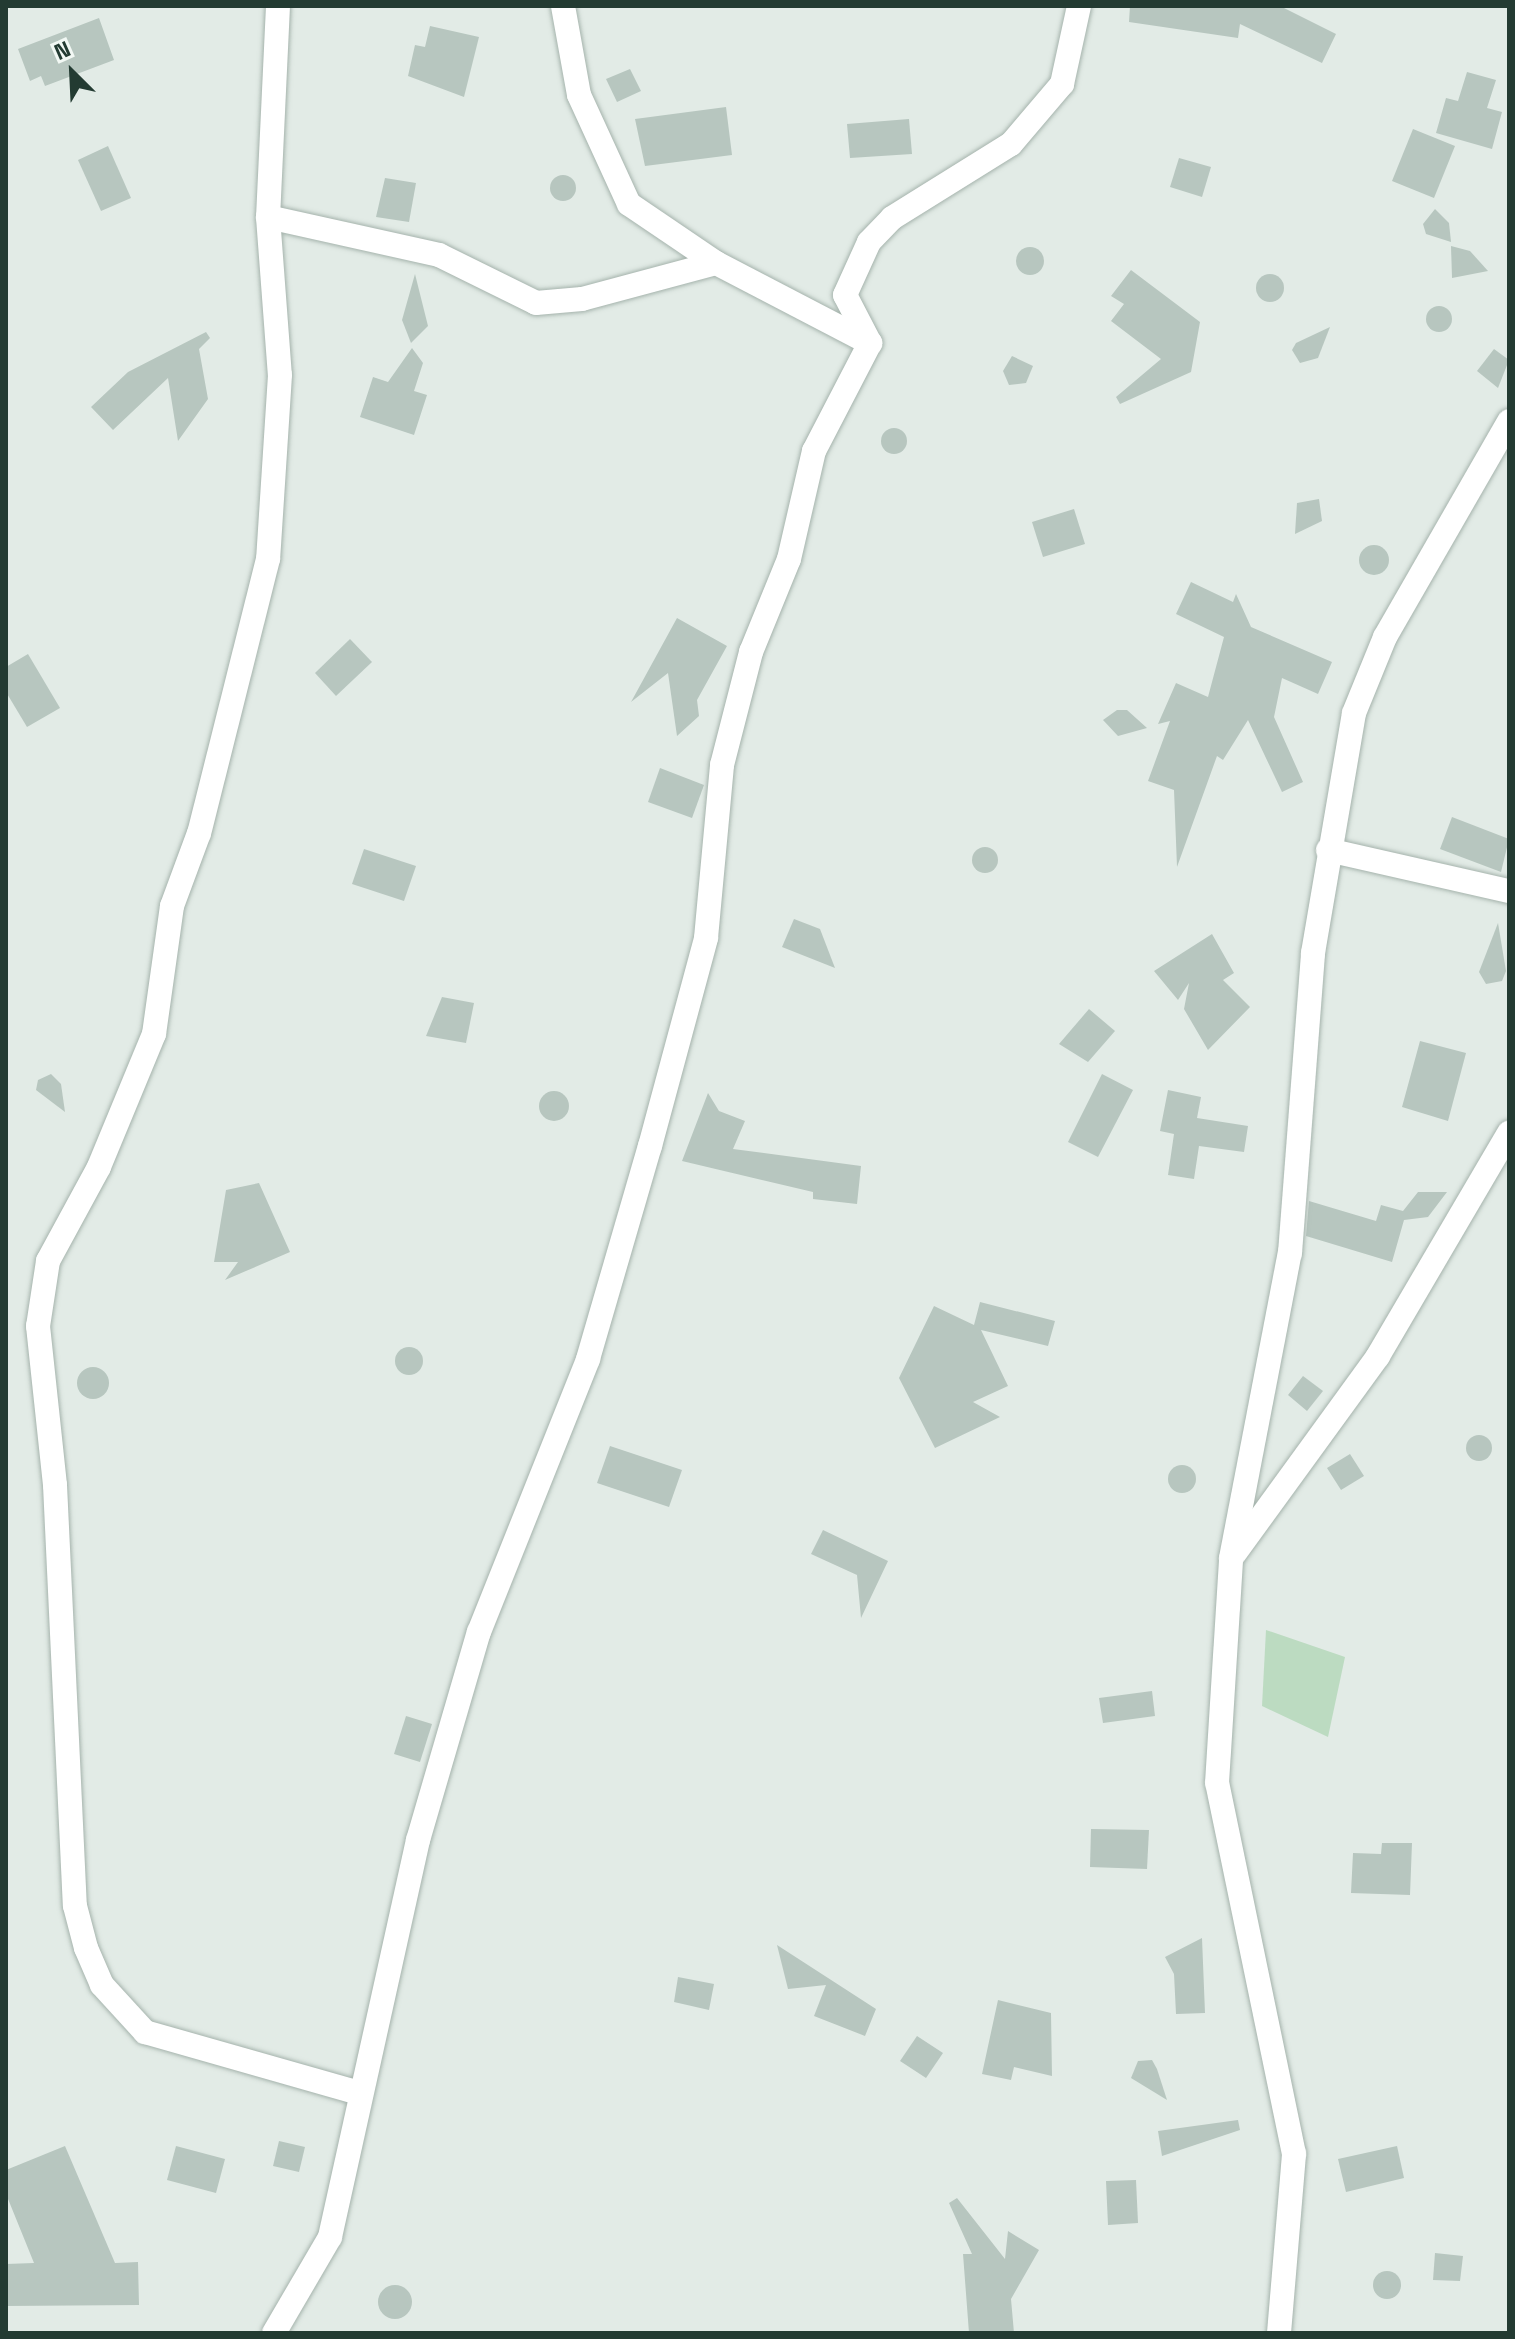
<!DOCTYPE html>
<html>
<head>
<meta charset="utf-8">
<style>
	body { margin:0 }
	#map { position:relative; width:1515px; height:2339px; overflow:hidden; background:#e2ebe6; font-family:"Space Grotesk",sans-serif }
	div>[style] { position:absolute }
	.green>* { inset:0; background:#bcdbc1 }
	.building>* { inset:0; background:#b7c6bf }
	.round { border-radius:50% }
	.roads { filter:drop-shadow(0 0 2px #a5b3ac) drop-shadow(0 0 2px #a5b3ac) }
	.minor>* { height:24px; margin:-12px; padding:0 12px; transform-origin:12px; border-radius:12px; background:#fff }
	span { translate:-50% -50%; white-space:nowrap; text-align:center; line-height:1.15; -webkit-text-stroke:8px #f2f8f4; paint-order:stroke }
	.frame { position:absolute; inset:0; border:8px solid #233b32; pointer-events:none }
	.north { position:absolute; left:32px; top:32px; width:80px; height:80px; -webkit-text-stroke:6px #f2f8f4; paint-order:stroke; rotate:336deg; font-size:22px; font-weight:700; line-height:32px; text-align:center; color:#233b32 }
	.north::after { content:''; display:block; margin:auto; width:28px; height:36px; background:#233b32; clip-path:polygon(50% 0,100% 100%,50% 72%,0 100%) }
</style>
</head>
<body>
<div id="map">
	<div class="green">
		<i style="clip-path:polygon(1266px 1630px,1345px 1657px,1328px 1737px,1262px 1706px)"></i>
	</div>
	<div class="building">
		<i style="clip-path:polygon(1130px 6px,1280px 6px,1336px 34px,1322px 63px,1240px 24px,1238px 38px,1129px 22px)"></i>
		<i style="clip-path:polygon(99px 18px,114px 60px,45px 86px,41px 76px,30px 81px,18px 49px)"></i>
		<i style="clip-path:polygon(430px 26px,479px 37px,464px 97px,408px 76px,415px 45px,425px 47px)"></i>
		<i style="clip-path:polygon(630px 69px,641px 91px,617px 102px,606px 79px)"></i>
		<i style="clip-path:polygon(1467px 72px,1496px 80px,1487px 108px,1502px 112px,1492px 149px,1436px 133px,1446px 98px,1458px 101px)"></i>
		<i style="clip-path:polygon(726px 107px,732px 155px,645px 166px,635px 119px)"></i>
		<i style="clip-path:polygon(909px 119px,912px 154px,850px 158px,847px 124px)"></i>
		<i style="clip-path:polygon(1413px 129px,1455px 146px,1434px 198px,1392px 181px)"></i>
		<i style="clip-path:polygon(108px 146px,131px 198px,101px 211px,78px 160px)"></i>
		<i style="clip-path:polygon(1179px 158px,1211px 167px,1202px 197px,1170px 187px)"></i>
		<i class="round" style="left:550px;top:175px;width:26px;height:26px"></i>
		<i style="clip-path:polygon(385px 178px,416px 183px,409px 222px,376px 217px)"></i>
		<i style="clip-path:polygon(1435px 209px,1449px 223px,1451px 242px,1426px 234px,1423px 224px)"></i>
		<i style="clip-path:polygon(1451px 246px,1470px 251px,1488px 271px,1452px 278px)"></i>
		<i class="round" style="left:1016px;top:247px;width:28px;height:28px"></i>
		<i style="clip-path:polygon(1131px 270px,1200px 322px,1191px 372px,1120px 404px,1116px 397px,1161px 359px,1111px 321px,1124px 304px,1111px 296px)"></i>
		<i style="clip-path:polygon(415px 274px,428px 326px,411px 343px,402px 320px)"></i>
		<i class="round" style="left:1256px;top:274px;width:28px;height:28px"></i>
		<i class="round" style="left:1426px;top:306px;width:26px;height:26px"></i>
		<i style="clip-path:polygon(1330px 327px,1318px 358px,1300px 363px,1292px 350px,1296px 343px)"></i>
		<i style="clip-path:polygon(206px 332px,210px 338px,199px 349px,208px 399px,178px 441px,168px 378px,113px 430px,91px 407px,128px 372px)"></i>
		<i style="clip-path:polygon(412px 348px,423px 363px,414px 391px,427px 395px,414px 435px,360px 417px,373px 377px,388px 382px)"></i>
		<i style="clip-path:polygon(1494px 349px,1509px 360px,1498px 388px,1477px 371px)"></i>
		<i style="clip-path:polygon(1012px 356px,1033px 366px,1026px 383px,1009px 385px,1003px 371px)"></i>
		<i class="round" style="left:881px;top:428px;width:26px;height:26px"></i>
		<i style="clip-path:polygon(1319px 499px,1322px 521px,1295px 534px,1297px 503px)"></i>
		<i style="clip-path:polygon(1074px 509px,1085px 544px,1043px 557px,1032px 522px)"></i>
		<i class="round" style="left:1359px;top:545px;width:30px;height:30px"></i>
		<i style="clip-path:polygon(1191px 582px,1233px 602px,1236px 594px,1251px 627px,1332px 662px,1318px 694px,1282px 678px,1274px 717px,1303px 782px,1282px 792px,1248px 720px,1223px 760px,1217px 756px,1177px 867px,1174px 790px,1148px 781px,1170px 721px,1158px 724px,1176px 683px,1208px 697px,1224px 637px,1176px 614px)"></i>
		<i style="clip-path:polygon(677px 618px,727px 646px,697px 700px,699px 716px,677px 736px,668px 673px,631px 702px)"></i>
		<i style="clip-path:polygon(350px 639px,372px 662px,336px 696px,315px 673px)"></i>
		<i style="clip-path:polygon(28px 654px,60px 708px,27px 727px,6px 692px,6px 667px)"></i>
		<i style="clip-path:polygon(1117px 710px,1127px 710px,1147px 728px,1118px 736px,1103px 720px)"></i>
		<i style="clip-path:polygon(660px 768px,704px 785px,692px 818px,648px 802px)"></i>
		<i style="clip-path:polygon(1452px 817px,1509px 839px,1501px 872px,1440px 849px)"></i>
		<i class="round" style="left:972px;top:847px;width:26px;height:26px"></i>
		<i style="clip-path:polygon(364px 849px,416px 866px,404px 901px,352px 884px)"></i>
		<i style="clip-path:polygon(794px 919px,820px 929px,835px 968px,782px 947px)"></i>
		<i style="clip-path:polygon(1498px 923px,1506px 971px,1502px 981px,1486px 984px,1479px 972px)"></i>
		<i style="clip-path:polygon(1212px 934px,1234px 973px,1223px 980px,1250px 1007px,1208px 1050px,1184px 1009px,1189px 983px,1178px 1000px,1154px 971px)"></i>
		<i style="clip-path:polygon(442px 997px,474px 1003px,466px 1043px,426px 1036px)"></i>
		<i style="clip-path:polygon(1089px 1009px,1115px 1031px,1088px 1062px,1059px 1044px)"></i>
		<i style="clip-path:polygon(1420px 1041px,1466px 1053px,1448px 1121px,1402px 1107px)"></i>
		<i style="clip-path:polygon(51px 1074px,61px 1084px,65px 1112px,36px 1090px,38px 1080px)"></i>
		<i style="clip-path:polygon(1102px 1074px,1133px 1090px,1098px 1157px,1068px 1142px)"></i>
		<i style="clip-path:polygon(1168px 1090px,1201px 1097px,1197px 1118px,1248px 1126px,1244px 1152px,1199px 1146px,1194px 1179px,1168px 1175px,1174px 1134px,1160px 1131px)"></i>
		<i class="round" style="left:539px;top:1091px;width:30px;height:30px"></i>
		<i style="clip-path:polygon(708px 1093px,719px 1111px,745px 1121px,733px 1149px,861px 1166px,857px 1204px,813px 1199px,813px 1192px,682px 1161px)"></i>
		<i style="clip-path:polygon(259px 1183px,290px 1252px,225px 1280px,238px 1262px,214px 1262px,226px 1190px)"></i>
		<i style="clip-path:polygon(1447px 1192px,1428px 1217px,1404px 1220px,1392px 1262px,1306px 1236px,1309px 1201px,1376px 1221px,1381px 1205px,1403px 1211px,1418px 1192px)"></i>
		<i style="clip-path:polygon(980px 1302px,1055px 1321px,1048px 1346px,981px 1330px,1008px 1386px,973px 1402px,1000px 1417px,935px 1448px,899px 1378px,934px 1306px,974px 1325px)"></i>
		<i class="round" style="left:395px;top:1347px;width:28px;height:28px"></i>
		<i class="round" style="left:77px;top:1367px;width:32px;height:32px"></i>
		<i style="clip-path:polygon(1303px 1376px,1323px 1391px,1307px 1411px,1288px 1395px)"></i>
		<i class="round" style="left:1466px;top:1435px;width:26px;height:26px"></i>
		<i style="clip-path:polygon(610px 1446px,682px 1470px,669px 1507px,597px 1483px)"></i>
		<i style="clip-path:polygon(1350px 1454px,1364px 1476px,1341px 1490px,1327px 1468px)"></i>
		<i class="round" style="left:1168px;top:1465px;width:28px;height:28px"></i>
		<i style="clip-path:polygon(823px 1530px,888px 1561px,861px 1618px,857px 1575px,811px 1554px)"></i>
		<i style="clip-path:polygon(1152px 1691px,1155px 1716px,1103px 1723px,1099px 1698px)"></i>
		<i style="clip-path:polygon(406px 1716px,432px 1724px,420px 1762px,394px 1754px)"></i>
		<i style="clip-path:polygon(1091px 1829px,1149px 1830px,1147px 1869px,1090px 1867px)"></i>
		<i style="clip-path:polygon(1382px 1843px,1412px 1843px,1410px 1895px,1351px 1893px,1353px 1853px,1381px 1854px)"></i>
		<i style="clip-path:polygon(1202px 1938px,1205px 2013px,1176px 2014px,1174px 1974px,1165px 1957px)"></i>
		<i style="clip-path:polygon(777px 1945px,876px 2009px,865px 2036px,814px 2016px,826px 1985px,788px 1989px)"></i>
		<i style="clip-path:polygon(678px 1977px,714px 1984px,709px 2010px,674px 2002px)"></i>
		<i style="clip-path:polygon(998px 2000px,1051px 2013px,1052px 2076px,1014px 2067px,1011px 2080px,982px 2074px)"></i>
		<i style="clip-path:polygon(917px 2036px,943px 2053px,926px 2078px,900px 2061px)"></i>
		<i style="clip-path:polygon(1152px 2060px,1157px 2069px,1167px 2100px,1131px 2078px,1138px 2061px)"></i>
		<i style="clip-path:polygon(1238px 2120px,1240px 2130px,1162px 2156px,1158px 2131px)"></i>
		<i style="clip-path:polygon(279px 2141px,305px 2147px,299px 2172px,273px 2166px)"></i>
		<i style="clip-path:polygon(65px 2146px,115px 2263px,138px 2262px,139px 2305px,6px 2306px,6px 2264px,34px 2263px,6px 2194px,6px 2170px)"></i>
		<i style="clip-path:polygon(176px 2146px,225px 2159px,216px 2193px,167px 2180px)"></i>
		<i style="clip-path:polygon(1397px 2146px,1404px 2178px,1346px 2192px,1338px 2159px)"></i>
		<i style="clip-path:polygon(1136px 2180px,1138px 2223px,1108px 2225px,1106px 2181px)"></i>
		<i style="clip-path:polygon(957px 2198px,1005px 2259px,1008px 2231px,1039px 2250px,1011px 2299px,1014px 2333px,969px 2333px,963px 2254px,972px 2254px,949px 2203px)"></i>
		<i style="clip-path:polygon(1435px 2253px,1463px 2256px,1460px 2281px,1433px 2280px)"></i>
		<i class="round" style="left:1373px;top:2271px;width:28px;height:28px"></i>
		<i class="round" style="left:378px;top:2285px;width:34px;height:34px"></i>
	</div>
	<div class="roads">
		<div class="minor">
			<i style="left:278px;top:6px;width:211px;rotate:92.7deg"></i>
			<i style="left:268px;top:217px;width:158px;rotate:85.7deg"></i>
			<i style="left:280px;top:375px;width:184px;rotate:93.7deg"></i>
			<i style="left:268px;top:559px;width:283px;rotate:104.1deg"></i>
			<i style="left:199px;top:833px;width:78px;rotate:110.3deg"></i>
			<i style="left:172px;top:906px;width:129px;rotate:98deg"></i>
			<i style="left:154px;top:1034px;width:144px;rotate:112.5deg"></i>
			<i style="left:99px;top:1167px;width:107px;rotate:118.5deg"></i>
			<i style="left:48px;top:1261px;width:66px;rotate:98.7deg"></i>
			<i style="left:38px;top:1326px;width:160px;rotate:83.9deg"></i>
			<i style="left:55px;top:1485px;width:421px;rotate:87.3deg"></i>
			<i style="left:75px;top:1906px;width:43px;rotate:75.3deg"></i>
			<i style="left:86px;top:1948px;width:40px;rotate:66.6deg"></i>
			<i style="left:102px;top:1985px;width:64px;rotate:47.5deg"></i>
			<i style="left:145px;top:2032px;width:223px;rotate:15.9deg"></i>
			<i style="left:563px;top:6px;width:90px;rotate:79.8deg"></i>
			<i style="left:579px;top:95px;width:120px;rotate:65.4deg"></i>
			<i style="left:629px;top:204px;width:105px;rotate:34.1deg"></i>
			<i style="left:716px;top:263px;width:174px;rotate:27.5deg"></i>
			<i style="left:268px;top:217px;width:175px;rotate:12.5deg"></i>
			<i style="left:439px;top:255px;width:108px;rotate:26.3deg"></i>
			<i style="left:536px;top:303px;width:46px;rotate:-5deg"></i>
			<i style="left:582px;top:299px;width:139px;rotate:-15deg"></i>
			<i style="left:1328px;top:850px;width:186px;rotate:12.8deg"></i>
			<i style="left:1235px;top:1553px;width:243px;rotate:-54deg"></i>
			<i style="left:1378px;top:1356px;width:259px;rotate:-59.6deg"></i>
			<i style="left:274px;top:2333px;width:111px;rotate:-59.7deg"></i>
			<i style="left:330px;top:2237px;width:407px;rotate:-77.5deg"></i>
			<i style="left:418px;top:1840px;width:217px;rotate:-73.7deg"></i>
			<i style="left:479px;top:1632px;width:294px;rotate:-68.2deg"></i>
			<i style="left:588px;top:1359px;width:222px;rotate:-73.8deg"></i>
			<i style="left:650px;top:1146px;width:215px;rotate:-74.9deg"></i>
			<i style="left:706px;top:938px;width:174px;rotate:-84.7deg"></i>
			<i style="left:722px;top:765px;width:117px;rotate:-75.6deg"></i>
			<i style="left:751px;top:652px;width:100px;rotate:-67.8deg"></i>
			<i style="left:789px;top:559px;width:111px;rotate:-77deg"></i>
			<i style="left:814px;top:451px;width:122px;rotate:-62.6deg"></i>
			<i style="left:870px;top:343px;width:54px;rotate:-117.5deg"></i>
			<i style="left:845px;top:295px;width:58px;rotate:-65.6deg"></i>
			<i style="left:869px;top:242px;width:33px;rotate:-46deg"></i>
			<i style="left:892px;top:218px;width:140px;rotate:-31.9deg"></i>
			<i style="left:1011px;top:144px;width:79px;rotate:-49.6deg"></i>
			<i style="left:1062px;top:84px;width:80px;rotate:-77.7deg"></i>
			<i style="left:1279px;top:2333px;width:180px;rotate:-85.2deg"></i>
			<i style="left:1294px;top:2154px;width:379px;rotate:-101.7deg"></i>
			<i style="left:1217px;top:1783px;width:225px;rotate:-86.4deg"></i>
			<i style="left:1231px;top:1558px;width:311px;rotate:-79.1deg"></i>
			<i style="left:1290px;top:1253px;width:301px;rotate:-85.6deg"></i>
			<i style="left:1313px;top:953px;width:243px;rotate:-80.3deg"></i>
			<i style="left:1354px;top:713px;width:82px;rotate:-67.8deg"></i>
			<i style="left:1385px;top:637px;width:249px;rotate:-60.1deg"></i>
		</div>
	</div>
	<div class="frame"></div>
	<div class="north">N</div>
</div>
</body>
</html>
